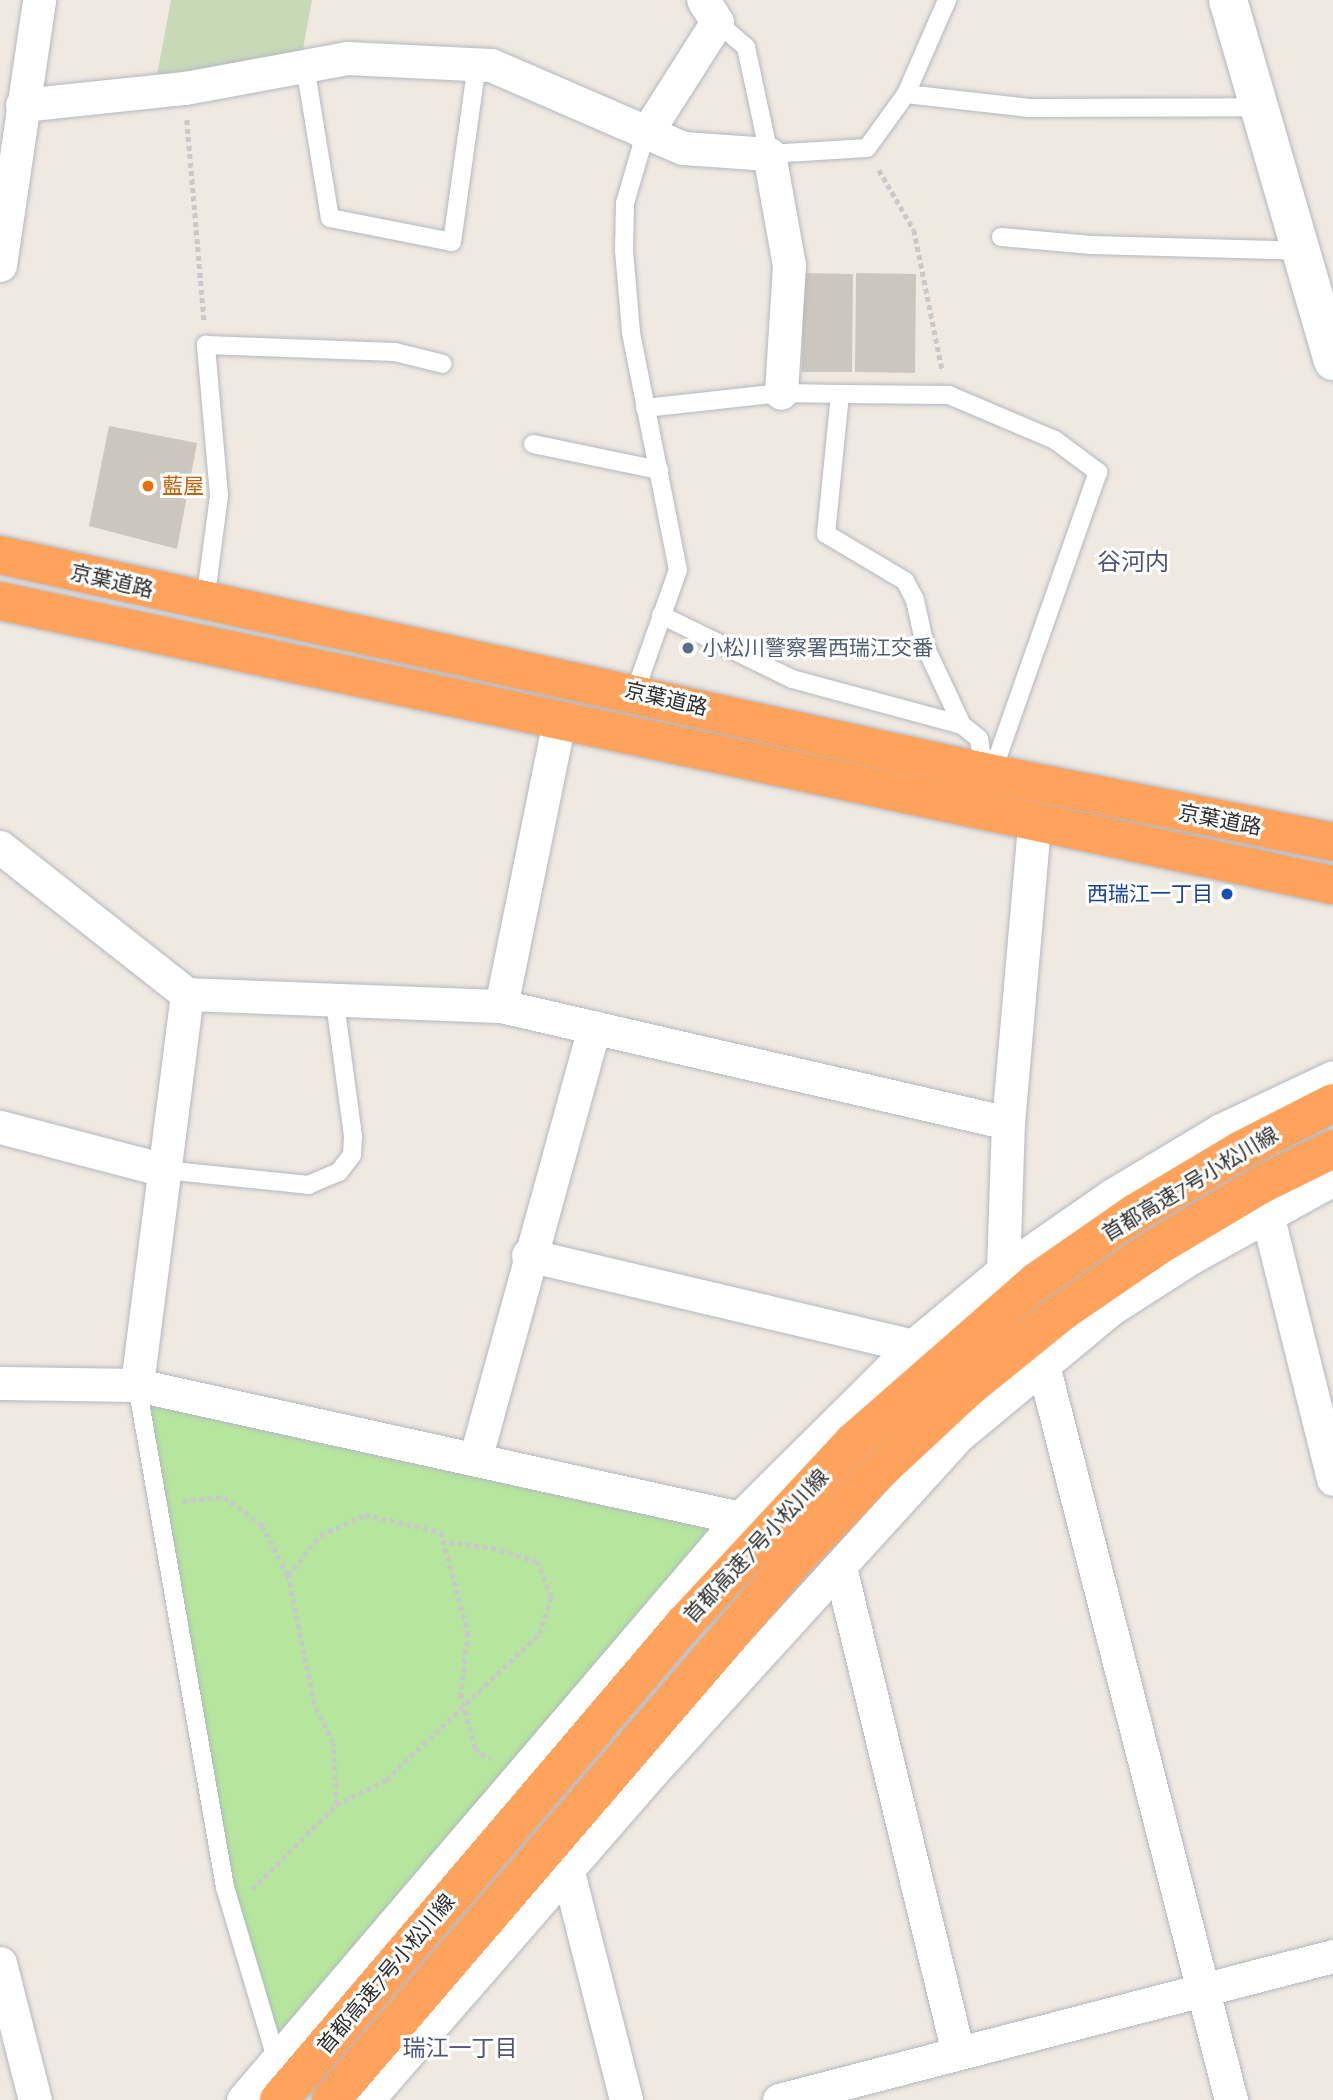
<!DOCTYPE html>
<html>
<head>
<meta charset="utf-8">
<style>
	body { margin:0 }
	#map { position:relative; width:1333px; height:2100px; overflow:hidden; background:#efe9e1; font-family:Raleway,"Noto Sans JP",sans-serif }
	div>[style] { position:absolute }
	.green>* { inset:0; background:#b6e59e }
	.cemetery>* { inset:0; background:#c8d9b8 }
	.building>* { inset:0; background:#cbc7bf }
	.path>* { height:4.5px; margin-top:-2.25px; transform-origin:0; background:repeating-linear-gradient(90deg,#c9c9c9 0 5px,transparent 0 8.5px) }
	.roads { filter:drop-shadow(0 0 2px #b4b7c1) drop-shadow(0 0 2px #b4b7c1) }
	.lane>* { height:18px; margin:-9px; padding:0 9px; transform-origin:9px; border-radius:9px; background:#fff }
	.street>* { height:33px; margin:-16.5px; padding:0 16.5px; transform-origin:16.5px; border-radius:16.5px; background:#fff }
	.secondary>* { height:38px; margin:-19px; padding:0 19px; transform-origin:19px; border-radius:19px; background:#fff }
	.highway>* { height:38px; margin:-19px; padding:0 19px; transform-origin:19px; border-radius:19px; background:#ffa35c }
	.dots>* { width:19px; height:19px; translate:-50% -50%; box-sizing:border-box; border:4px solid #fff; border-radius:50% }
	span { translate:-50% -50%; white-space:nowrap; text-align:center; line-height:1.15; -webkit-text-stroke:6px #fff; paint-order:stroke }
	.food-label { font-size:21px; color:#c56008 }
	.left { translate:0 -50%; text-align:left }
	.street-label { font-size:21px; color:#2e2e2e }
	.service-label { font-size:21px; color:#4e5e75 }
	.transit-label { font-size:21px; color:#164399 }
	.right { translate:-100% -50%; text-align:right }
	.neighbourhood-label { font-size:23px; color:#4d5680 }
	.quarter-label { font-size:24px; color:#4d5680 }
</style>
</head>
<body>
<div id="map">
	<div class="green">
		<i style="clip-path:polygon(145px 1395px,729px 1522px,276px 2046px,231px 1886px)"></i>
	</div>
	<div class="cemetery">
		<i style="clip-path:polygon(171px 0,312px 0,302px 54px,157px 75px)"></i>
	</div>
	<div class="building">
		<i style="clip-path:polygon(803px 273px,853px 274px,852px 372px,802px 372px)"></i>
		<i style="clip-path:polygon(856px 273px,916px 274px,915px 373px,855px 372px)"></i>
		<i style="clip-path:polygon(109px 426px,197px 443px,177px 549px,89px 526px)"></i>
	</div>
	<div class="path">
		<i style="left:187px;top:120px;width:201px;rotate:85.1deg"></i>
		<i style="left:879px;top:170px;width:69px;rotate:59.7deg"></i>
		<i style="left:914px;top:230px;width:142px;rotate:78.6deg"></i>
		<i style="left:182px;top:1501px;width:42px;rotate:-5.4deg"></i>
		<i style="left:224px;top:1497px;width:47px;rotate:36.4deg"></i>
		<i style="left:262px;top:1525px;width:57px;rotate:63deg"></i>
		<i style="left:336px;top:1805px;width:56px;rotate:-26.6deg"></i>
		<i style="left:386px;top:1780px;width:211px;rotate:-43.7deg"></i>
		<i style="left:539px;top:1634px;width:39px;rotate:-72deg"></i>
		<i style="left:551px;top:1597px;width:38px;rotate:-112deg"></i>
		<i style="left:537px;top:1562px;width:43px;rotate:-162.4deg"></i>
		<i style="left:496px;top:1549px;width:51px;rotate:-172.2deg"></i>
		<i style="left:252px;top:1889px;width:119px;rotate:-45deg"></i>
		<i style="left:336px;top:1805px;width:62px;rotate:-92.8deg"></i>
		<i style="left:333px;top:1743px;width:43px;rotate:-116deg"></i>
		<i style="left:314px;top:1704px;width:131px;rotate:-101.5deg"></i>
		<i style="left:288px;top:1576px;width:52px;rotate:-52deg"></i>
		<i style="left:320px;top:1535px;width:49px;rotate:-24deg"></i>
		<i style="left:365px;top:1515px;width:78px;rotate:12.6deg"></i>
		<i style="left:441px;top:1532px;width:105px;rotate:75deg"></i>
		<i style="left:468px;top:1633px;width:61px;rotate:96.5deg"></i>
		<i style="left:461px;top:1694px;width:56px;rotate:75.5deg"></i>
		<i style="left:475px;top:1748px;width:19px;rotate:39deg"></i>
	</div>
	<div class="roads">
		<div class="lane">
			<i style="left:717px;top:22px;width:38px;rotate:41deg"></i>
			<i style="left:746px;top:47px;width:109px;rotate:77.9deg"></i>
			<i style="left:769px;top:154px;width:98px;rotate:-3.5deg"></i>
			<i style="left:867px;top:148px;width:67px;rotate:-54.2deg"></i>
			<i style="left:906px;top:94px;width:103px;rotate:-66.4deg"></i>
			<i style="left:305px;top:66px;width:154px;rotate:80.7deg"></i>
			<i style="left:330px;top:218px;width:124px;rotate:11.1deg"></i>
			<i style="left:452px;top:242px;width:180px;rotate:-82deg"></i>
			<i style="left:906px;top:94px;width:124px;rotate:6.5deg"></i>
			<i style="left:1029px;top:108px;width:233px;rotate:-0.2deg"></i>
			<i style="left:1001px;top:237px;width:91px;rotate:5deg"></i>
			<i style="left:1092px;top:245px;width:210px;rotate:1.6deg"></i>
			<i style="left:840px;top:394px;width:109px;rotate:0.5deg"></i>
			<i style="left:949px;top:395px;width:115px;rotate:23deg"></i>
			<i style="left:1055px;top:440px;width:54px;rotate:36.7deg"></i>
			<i style="left:1098px;top:472px;width:319px;rotate:109.4deg"></i>
			<i style="left:645px;top:408px;width:137px;rotate:-6.3deg"></i>
			<i style="left:781px;top:393px;width:59px;rotate:1deg"></i>
			<i style="left:840px;top:394px;width:141px;rotate:95.7deg"></i>
			<i style="left:826px;top:534px;width:92px;rotate:30.7deg"></i>
			<i style="left:905px;top:581px;width:21px;rotate:62deg"></i>
			<i style="left:915px;top:600px;width:47px;rotate:77.7deg"></i>
			<i style="left:925px;top:646px;width:87px;rotate:64.9deg"></i>
			<i style="left:962px;top:725px;width:22px;rotate:39deg"></i>
			<i style="left:979px;top:739px;width:33px;rotate:81deg"></i>
			<i style="left:533px;top:444px;width:129px;rotate:11.7deg"></i>
			<i style="left:205px;top:602px;width:108px;rotate:-82.5deg"></i>
			<i style="left:219px;top:495px;width:151px;rotate:-95deg"></i>
			<i style="left:206px;top:345px;width:189px;rotate:2.1deg"></i>
			<i style="left:395px;top:352px;width:49px;rotate:14deg"></i>
			<i style="left:661px;top:615px;width:146px;rotate:26deg"></i>
			<i style="left:792px;top:679px;width:176px;rotate:15.1deg"></i>
			<i style="left:635px;top:692px;width:129px;rotate:-70.6deg"></i>
			<i style="left:678px;top:570px;width:243px;rotate:-101.2deg"></i>
			<i style="left:631px;top:332px;width:81px;rotate:-94.9deg"></i>
			<i style="left:624px;top:251px;width:48px;rotate:-88.8deg"></i>
			<i style="left:625px;top:203px;width:71px;rotate:-73.6deg"></i>
			<i style="left:164px;top:1170px;width:145px;rotate:5.9deg"></i>
			<i style="left:308px;top:1185px;width:34px;rotate:-23deg"></i>
			<i style="left:339px;top:1172px;width:21px;rotate:-53deg"></i>
			<i style="left:352px;top:1155px;width:19px;rotate:-87deg"></i>
			<i style="left:353px;top:1136px;width:135px;rotate:-97.7deg"></i>
			<i style="left:137px;top:1385px;width:510px;rotate:80.06deg"></i>
			<i style="left:225px;top:1887px;width:182px;rotate:73.4deg"></i>
		</div>
		<div class="street">
			<i style="left:22px;top:105px;width:164px;rotate:-6deg"></i>
			<i style="left:185px;top:88px;width:165px;rotate:-10.5deg"></i>
			<i style="left:347px;top:58px;width:144px;rotate:2.8deg"></i>
			<i style="left:491px;top:65px;width:209px;rotate:23.4deg"></i>
			<i style="left:683px;top:148px;width:86px;rotate:4deg"></i>
			<i style="left:769px;top:154px;width:113px;rotate:79.8deg"></i>
			<i style="left:789px;top:265px;width:128px;rotate:93.6deg"></i>
			<i style="left:645px;top:135px;width:134px;rotate:-57.5deg"></i>
			<i style="left:717px;top:22px;width:26px;rotate:-122deg"></i>
			<i style="left:0;top:265px;width:268px;rotate:-81.6deg"></i>
			<i style="left:0;top:847px;width:238px;rotate:38.2deg"></i>
			<i style="left:187px;top:994px;width:394px;rotate:97.3deg"></i>
			<i style="left:187px;top:994px;width:314px;rotate:2.2deg"></i>
			<i style="left:501px;top:1006px;width:520px;rotate:12.99deg"></i>
			<i style="left:501px;top:1006px;width:290px;rotate:-78.5deg"></i>
			<i style="left:0;top:1127px;width:170px;rotate:14.7deg"></i>
			<i style="left:1267px;top:1214px;width:273px;rotate:76deg"></i>
			<i style="left:528px;top:1255px;width:396px;rotate:13.3deg"></i>
			<i style="left:1003px;top:1271px;width:148px;rotate:-88.1deg"></i>
			<i style="left:1008px;top:1123px;width:301px;rotate:-85deg"></i>
			<i style="left:1043px;top:1365px;width:759px;rotate:75.65deg"></i>
			<i style="left:0;top:1383px;width:137px;rotate:0.8deg"></i>
			<i style="left:137px;top:1385px;width:617px;rotate:12.44deg"></i>
			<i style="left:476px;top:1456px;width:445px;rotate:-74.6deg"></i>
			<i style="left:840px;top:1567px;width:500px;rotate:76.35deg"></i>
			<i style="left:567px;top:1868px;width:239px;rotate:75.7deg"></i>
			<i style="left:0;top:1963px;width:141px;rotate:75.7deg"></i>
			<i style="left:243px;top:2100px;width:765px;rotate:-49.5deg"></i>
			<i style="left:740px;top:1518px;width:244px;rotate:-44.8deg"></i>
			<i style="left:913px;top:1346px;width:117px;rotate:-39.8deg"></i>
			<i style="left:1003px;top:1271px;width:131px;rotate:-34.8deg"></i>
			<i style="left:1111px;top:1196px;width:126px;rotate:-31deg"></i>
			<i style="left:1219px;top:1131px;width:126px;rotate:-25.3deg"></i>
			<i style="left:367px;top:2100px;width:422px;rotate:-49deg"></i>
			<i style="left:644px;top:1781px;width:468px;rotate:-47.7deg"></i>
			<i style="left:959px;top:1435px;width:199px;rotate:-39.7deg"></i>
			<i style="left:1112px;top:1308px;width:93px;rotate:-32.7deg"></i>
			<i style="left:1190px;top:1258px;width:163px;rotate:-28.9deg"></i>
			<i style="left:779px;top:2100px;width:572px;rotate:-14.57deg"></i>
		</div>
		<div class="secondary">
			<i style="left:1228px;top:0;width:376px;rotate:73.8deg"></i>
		</div>
		<div class="highway">
			<i style="left:0;top:555px;width:1008px;rotate:12.44deg"></i>
			<i style="left:984px;top:772px;width:356px;rotate:11.3deg"></i>
			<i style="left:0;top:601px;width:1363px;rotate:12.03deg"></i>
			<i style="left:279px;top:2100px;width:625px;rotate:-49.61deg"></i>
			<i style="left:684px;top:1624px;width:248px;rotate:-47.1deg"></i>
			<i style="left:853px;top:1442px;width:244px;rotate:-41.2deg"></i>
			<i style="left:1037px;top:1281px;width:119px;rotate:-34.8deg"></i>
			<i style="left:1135px;top:1213px;width:123px;rotate:-30.7deg"></i>
			<i style="left:1241px;top:1150px;width:103px;rotate:-27.1deg"></i>
			<i style="left:331px;top:2100px;width:716px;rotate:-49.36deg"></i>
			<i style="left:797px;top:1557px;width:119px;rotate:-46.4deg"></i>
			<i style="left:879px;top:1471px;width:122px;rotate:-43deg"></i>
			<i style="left:968px;top:1388px;width:122px;rotate:-39deg"></i>
			<i style="left:1063px;top:1311px;width:115px;rotate:-34.4deg"></i>
			<i style="left:1158px;top:1246px;width:121px;rotate:-30.8deg"></i>
			<i style="left:1262px;top:1184px;width:79px;rotate:-26.2deg"></i>
		</div>
	</div>
	<div class="dots">
		<i style="left:148px;top:486px;background:#e8710a"></i>
		<i style="left:688px;top:648px;background:#5c6f8a"></i>
		<i style="left:1227px;top:894px;background:#1a4fb4"></i>
	</div>
	<div class="food-label">
		<span class="left" style="left:162px;top:486px">藍屋</span>
	</div>
	<div class="street-label">
		<span style="left:112px;top:581px;rotate:13deg">京葉道路</span>
		<span style="left:666px;top:699px;rotate:13deg">京葉道路</span>
		<span style="left:1220px;top:820px;rotate:11deg">京葉道路</span>
		<span style="left:1190px;top:1184px;rotate:-31deg">首都高速7号小松川線</span>
		<span style="left:756px;top:1546px;rotate:-47deg">首都高速7号小松川線</span>
		<span style="left:386px;top:1974px;rotate:-50deg">首都高速7号小松川線</span>
	</div>
	<div class="service-label">
		<span class="left" style="left:702px;top:648px">小松川警察署西瑞江交番</span>
	</div>
	<div class="transit-label">
		<span class="right" style="left:1213px;top:894px">西瑞江一丁目</span>
	</div>
	<div class="neighbourhood-label">
		<span style="left:460px;top:2048px">瑞江一丁目</span>
	</div>
	<div class="quarter-label">
		<span style="left:1133px;top:562px">谷河内</span>
	</div>
</div>
</body>
</html>
